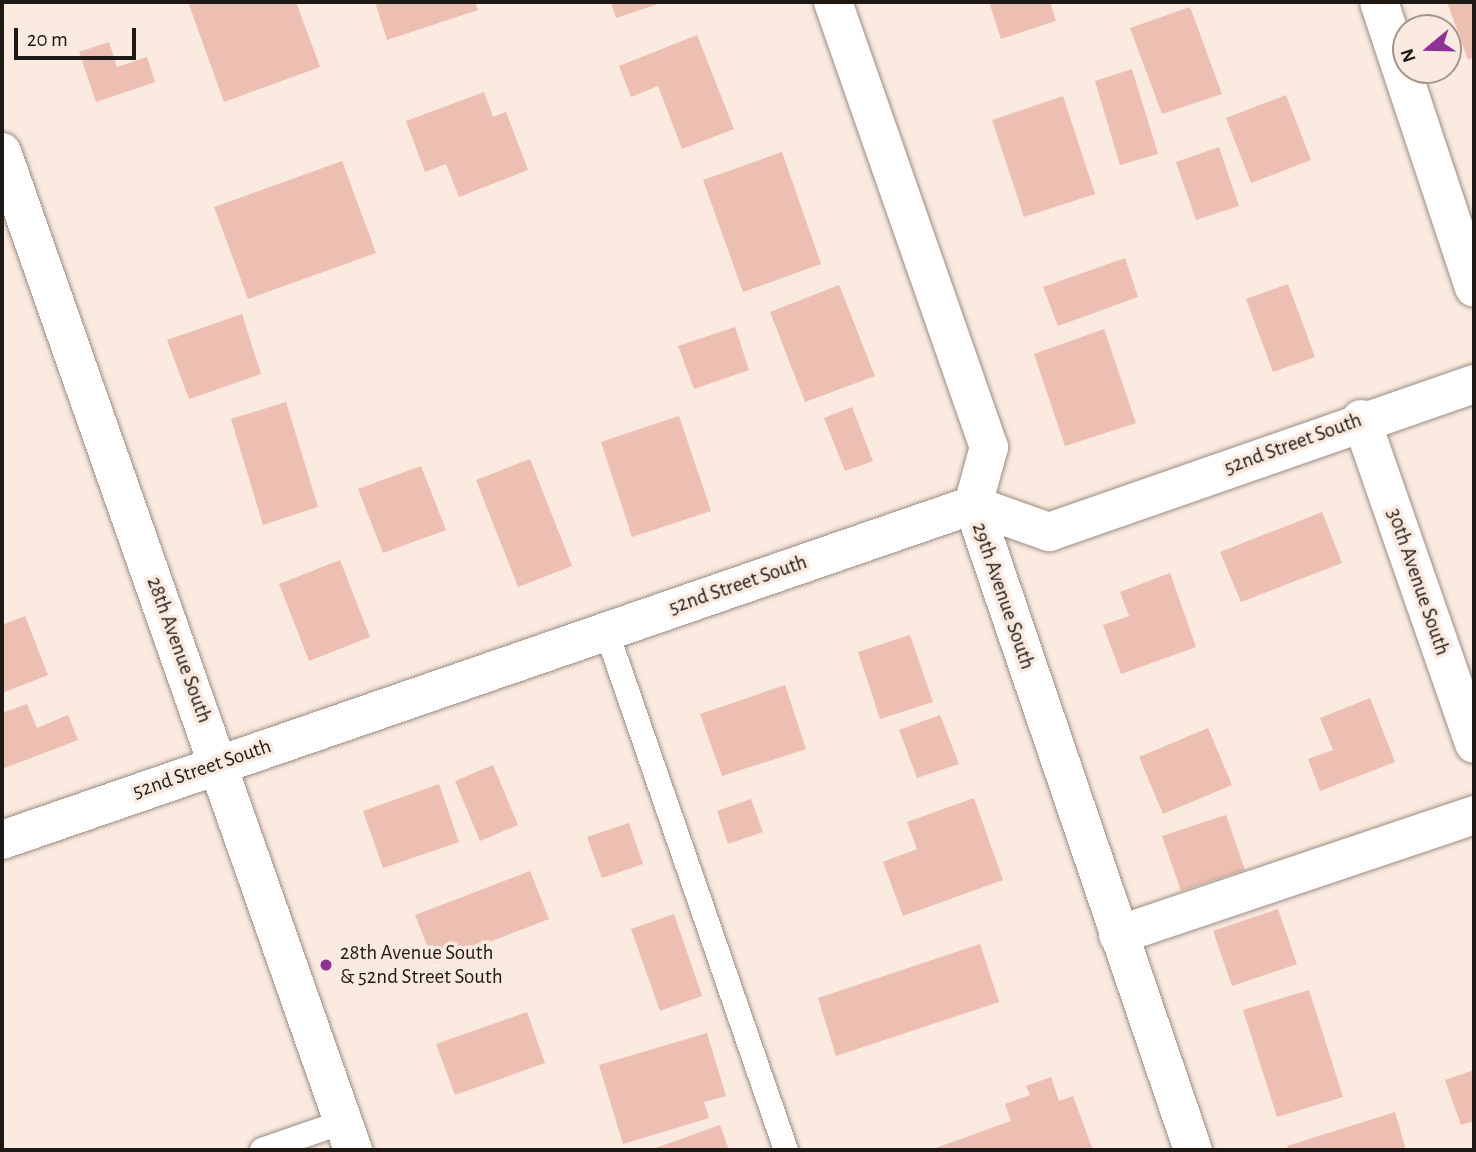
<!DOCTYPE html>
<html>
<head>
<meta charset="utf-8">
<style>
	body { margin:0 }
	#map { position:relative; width:1476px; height:1152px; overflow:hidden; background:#faeadf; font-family:"Alegreya Sans",sans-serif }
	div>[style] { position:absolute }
	.building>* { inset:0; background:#ecbfb2 }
	.roads { filter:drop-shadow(0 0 2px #9c8d84) drop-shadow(0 0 2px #9c8d84) }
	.service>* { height:24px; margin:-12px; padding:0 12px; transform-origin:12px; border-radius:12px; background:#fff }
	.minor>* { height:38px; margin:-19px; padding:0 19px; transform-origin:19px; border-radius:19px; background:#fff }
	.tertiary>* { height:38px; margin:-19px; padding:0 19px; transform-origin:19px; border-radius:19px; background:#fff }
	.dots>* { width:19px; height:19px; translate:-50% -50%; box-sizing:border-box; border:4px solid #faeadf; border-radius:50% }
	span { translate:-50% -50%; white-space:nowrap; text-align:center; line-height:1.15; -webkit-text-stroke:7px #faeadf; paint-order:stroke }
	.street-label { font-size:21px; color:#1f1916 }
	.poi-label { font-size:21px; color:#1f1916 }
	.left { translate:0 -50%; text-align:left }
	.frame { position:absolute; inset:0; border:4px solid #1f1916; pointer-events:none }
	.north { position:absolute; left:1392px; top:14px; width:70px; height:70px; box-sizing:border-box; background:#faeadf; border:2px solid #a2968f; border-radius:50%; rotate:251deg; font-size:19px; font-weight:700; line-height:28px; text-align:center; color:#1f1916 }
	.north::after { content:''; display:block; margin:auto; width:24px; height:32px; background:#903199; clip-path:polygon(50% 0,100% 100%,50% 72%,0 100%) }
	.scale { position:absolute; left:14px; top:28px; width:122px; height:32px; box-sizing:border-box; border:4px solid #1f1916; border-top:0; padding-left:9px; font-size:21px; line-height:24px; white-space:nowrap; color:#1f1916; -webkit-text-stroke:5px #faeadf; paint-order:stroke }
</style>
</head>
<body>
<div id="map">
	<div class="building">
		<i style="clip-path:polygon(188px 2px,296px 2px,320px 67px,224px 102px)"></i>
		<i style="clip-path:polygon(375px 2px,475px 2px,478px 10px,387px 40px)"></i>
		<i style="clip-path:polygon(611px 2px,664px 2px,616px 18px)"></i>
		<i style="clip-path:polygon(989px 2px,1050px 2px,1056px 21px,1001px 39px)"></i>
		<i style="clip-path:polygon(1447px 2px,1474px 2px,1474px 57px,1468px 60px)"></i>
		<i style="clip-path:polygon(1190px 7px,1222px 94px,1162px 114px,1130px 28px)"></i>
		<i style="clip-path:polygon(697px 35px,734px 129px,682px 149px,658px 86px,631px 97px,619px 66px)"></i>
		<i style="clip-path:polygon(109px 42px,117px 67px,147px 57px,155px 82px,96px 102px,79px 52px)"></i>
		<i style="clip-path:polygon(1132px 69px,1158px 154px,1120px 165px,1095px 81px)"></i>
		<i style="clip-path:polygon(484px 92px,493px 117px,506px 112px,528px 170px,459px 197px,446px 164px,425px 172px,406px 121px)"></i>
		<i style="clip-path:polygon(1286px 95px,1311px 160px,1251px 183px,1226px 118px)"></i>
		<i style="clip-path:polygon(1063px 96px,1095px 194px,1024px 217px,992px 120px)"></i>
		<i style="clip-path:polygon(1219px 147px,1239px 206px,1196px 220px,1176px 162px)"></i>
		<i style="clip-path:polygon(782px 152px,821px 264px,743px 292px,703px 180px)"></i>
		<i style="clip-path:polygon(342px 161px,376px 253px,248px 299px,214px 207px)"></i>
		<i style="clip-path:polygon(1125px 258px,1138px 297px,1058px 326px,1043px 287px)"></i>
		<i style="clip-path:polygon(1288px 284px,1315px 357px,1273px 372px,1246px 299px)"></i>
		<i style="clip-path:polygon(839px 285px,875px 376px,805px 402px,770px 312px)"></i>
		<i style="clip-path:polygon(242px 314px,261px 374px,189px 399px,167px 340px)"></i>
		<i style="clip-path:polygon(735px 327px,749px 370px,694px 389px,678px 346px)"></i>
		<i style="clip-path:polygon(1104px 329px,1136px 423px,1065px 446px,1034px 354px)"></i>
		<i style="clip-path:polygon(286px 402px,318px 507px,263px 525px,231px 419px)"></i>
		<i style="clip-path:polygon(852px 407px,873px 461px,845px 471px,824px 418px)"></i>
		<i style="clip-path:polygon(679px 416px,711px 511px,632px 537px,601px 442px)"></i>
		<i style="clip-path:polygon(530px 459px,572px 566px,518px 587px,476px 480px)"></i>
		<i style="clip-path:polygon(421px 466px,446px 530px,383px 553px,358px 489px)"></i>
		<i style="clip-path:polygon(1322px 512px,1342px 563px,1241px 602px,1220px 552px)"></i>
		<i style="clip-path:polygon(340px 560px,370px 637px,309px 661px,279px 584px)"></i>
		<i style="clip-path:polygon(1170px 573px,1196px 647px,1121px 674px,1103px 625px,1129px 616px,1120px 592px)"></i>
		<i style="clip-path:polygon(25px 616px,48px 675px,2px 693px,2px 625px)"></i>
		<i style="clip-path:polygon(910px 635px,933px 702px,880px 719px,858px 652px)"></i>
		<i style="clip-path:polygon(785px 685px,806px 749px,722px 776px,700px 714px)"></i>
		<i style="clip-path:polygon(1370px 698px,1395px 762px,1320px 791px,1308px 759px,1333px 750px,1320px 718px)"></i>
		<i style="clip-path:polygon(27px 704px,37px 728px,68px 715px,78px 740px,2px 769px,2px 713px)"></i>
		<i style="clip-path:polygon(940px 715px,959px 764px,917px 778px,899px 730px)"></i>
		<i style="clip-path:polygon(1208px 728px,1232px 785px,1163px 814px,1139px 757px)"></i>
		<i style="clip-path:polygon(493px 765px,518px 825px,480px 841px,455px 781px)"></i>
		<i style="clip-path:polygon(439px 784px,459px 842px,383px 868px,363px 811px)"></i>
		<i style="clip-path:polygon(974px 798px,1003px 880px,903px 916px,883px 862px,917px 849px,907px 822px)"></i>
		<i style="clip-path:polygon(751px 799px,763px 832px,728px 844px,717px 811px)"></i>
		<i style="clip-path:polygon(1226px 815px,1245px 870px,1181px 891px,1162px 836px)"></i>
		<i style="clip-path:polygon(629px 823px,643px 864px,602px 878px,587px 837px)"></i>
		<i style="clip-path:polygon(530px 871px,549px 919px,434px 963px,415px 915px)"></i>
		<i style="clip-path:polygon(1278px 909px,1297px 964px,1232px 986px,1213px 931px)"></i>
		<i style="clip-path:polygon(674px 914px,702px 996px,660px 1011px,631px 929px)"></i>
		<i style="clip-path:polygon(980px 944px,999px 1002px,836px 1056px,818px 998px)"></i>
		<i style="clip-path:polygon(1309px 990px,1343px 1097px,1277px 1117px,1243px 1010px)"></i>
		<i style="clip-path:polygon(527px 1012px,545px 1063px,455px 1095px,436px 1044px)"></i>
		<i style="clip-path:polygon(707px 1033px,726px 1096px,704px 1102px,709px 1118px,623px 1144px,599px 1065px)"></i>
		<i style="clip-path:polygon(1474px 1070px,1474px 1121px,1461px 1125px,1445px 1080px)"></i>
		<i style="clip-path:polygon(1051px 1077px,1059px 1101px,1073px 1096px,1093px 1150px,930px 1150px,1011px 1121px,1005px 1104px,1030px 1095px,1026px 1086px)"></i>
		<i style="clip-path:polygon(1395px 1112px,1406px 1150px,1289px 1150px,1287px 1146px)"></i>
		<i style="clip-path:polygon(720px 1125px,729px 1150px,650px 1150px)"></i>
	</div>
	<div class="roads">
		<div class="service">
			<i style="left:606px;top:630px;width:550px;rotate:70.91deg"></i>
			<i style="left:262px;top:1150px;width:86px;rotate:-19.1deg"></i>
		</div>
		<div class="minor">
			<i style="left:833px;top:2px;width:472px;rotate:70.7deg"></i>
			<i style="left:989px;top:447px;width:60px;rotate:105.4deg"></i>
			<i style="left:973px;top:505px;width:681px;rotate:71.17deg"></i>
			<i style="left:1379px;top:2px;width:301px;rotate:71.6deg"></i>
			<i style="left:1361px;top:419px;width:344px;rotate:70.8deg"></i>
			<i style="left:2px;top:840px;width:1027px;rotate:-19.03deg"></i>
			<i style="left:973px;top:505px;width:81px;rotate:19.6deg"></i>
			<i style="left:1049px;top:532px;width:450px;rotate:-19.2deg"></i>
			<i style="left:1118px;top:935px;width:376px;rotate:-18.6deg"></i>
		</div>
		<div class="tertiary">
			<i style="left:2px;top:152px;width:1058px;rotate:70.62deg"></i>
		</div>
	</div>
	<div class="dots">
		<i style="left:326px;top:965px;background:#903199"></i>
	</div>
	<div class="street-label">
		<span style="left:1293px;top:444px;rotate:-20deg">52nd Street South</span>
		<span style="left:1418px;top:582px;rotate:71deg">30th Avenue South</span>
		<span style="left:738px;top:585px;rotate:-19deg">52nd Street South</span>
		<span style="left:1003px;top:596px;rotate:71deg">29th Avenue South</span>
		<span style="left:179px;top:650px;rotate:70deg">28th Avenue South</span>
		<span style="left:202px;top:769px;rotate:-19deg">52nd Street South</span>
	</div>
	<div class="poi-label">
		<span class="left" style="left:340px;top:965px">28th Avenue South<br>&amp; 52nd Street South</span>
	</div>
	<div class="frame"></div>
	<div class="north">N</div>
	<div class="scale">20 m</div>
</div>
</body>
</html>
